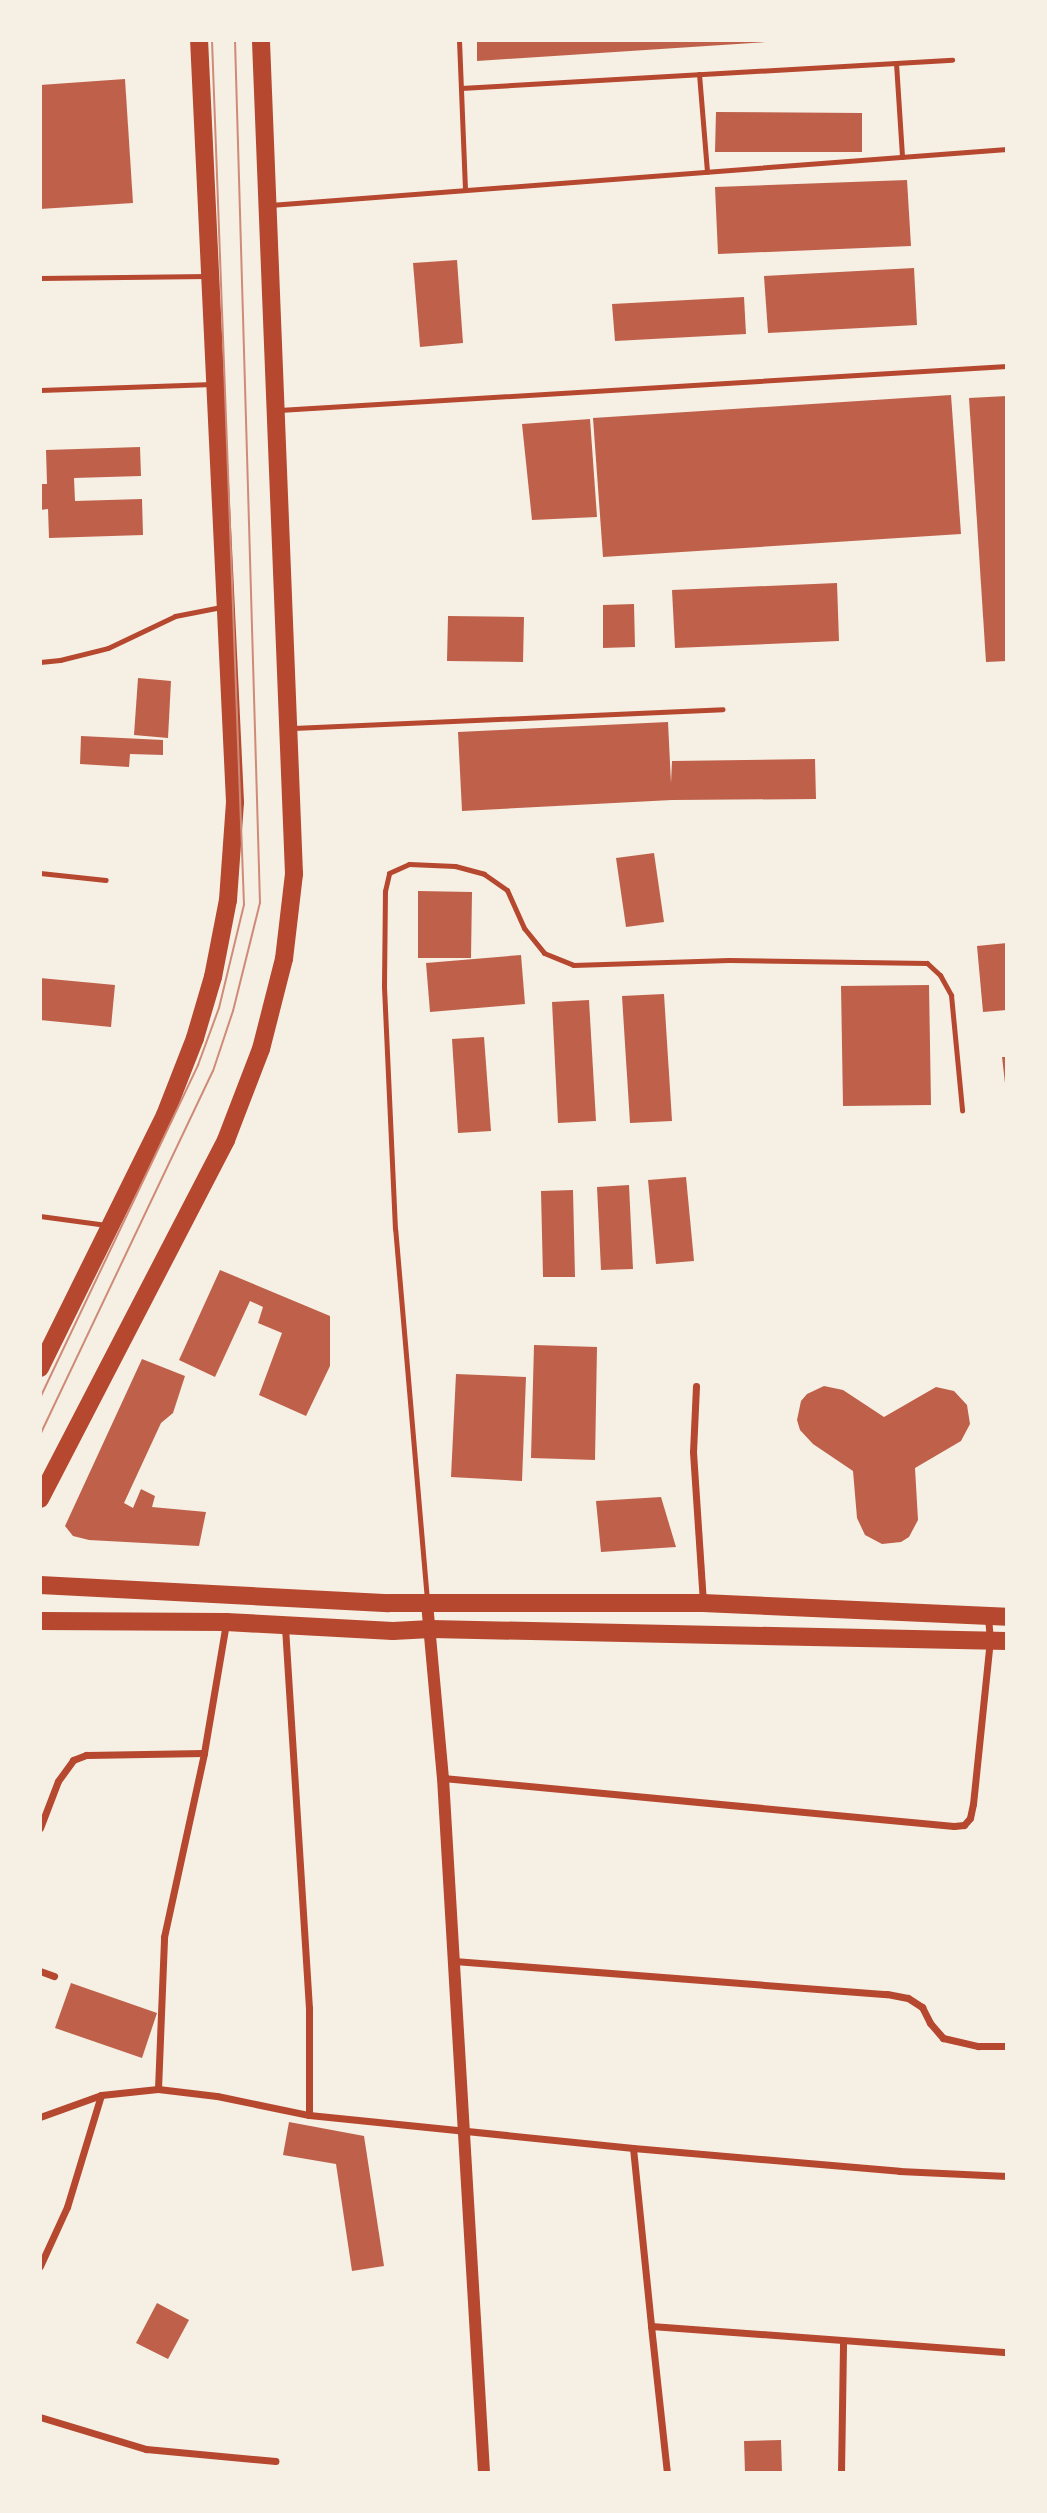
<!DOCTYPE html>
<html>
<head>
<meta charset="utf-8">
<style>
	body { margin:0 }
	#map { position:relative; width:1047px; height:2513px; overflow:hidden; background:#f6efe4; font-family:Jost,sans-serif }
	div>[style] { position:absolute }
	.building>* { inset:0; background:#bf614a }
	.service>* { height:5px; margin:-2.5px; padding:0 2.5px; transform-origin:2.5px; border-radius:2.5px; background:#b5482f }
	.minor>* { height:7px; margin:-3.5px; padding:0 3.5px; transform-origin:3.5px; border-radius:3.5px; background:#b5482f }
	.tertiary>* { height:12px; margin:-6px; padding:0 6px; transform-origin:6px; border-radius:6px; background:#b5482f }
	.primary>* { height:18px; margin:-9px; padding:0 9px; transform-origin:9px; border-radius:9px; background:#b5482f }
	.tram>* { height:2px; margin:-1px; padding:0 1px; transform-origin:1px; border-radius:1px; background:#cf8b77 }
	span { translate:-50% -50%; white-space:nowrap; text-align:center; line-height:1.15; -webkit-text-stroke:7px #f6efe4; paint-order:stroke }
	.frame { position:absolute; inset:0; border:42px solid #f6efe4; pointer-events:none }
</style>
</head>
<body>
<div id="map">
	<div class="building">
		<i style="clip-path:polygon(477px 40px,766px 40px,766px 42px,477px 61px)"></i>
		<i style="clip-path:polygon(125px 79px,133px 203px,40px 209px,40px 85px)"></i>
		<i style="clip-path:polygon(716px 112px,862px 113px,862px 152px,715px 152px)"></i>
		<i style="clip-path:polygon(907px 180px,911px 246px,718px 254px,715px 187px)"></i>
		<i style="clip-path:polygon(457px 260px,463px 343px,420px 347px,413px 263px)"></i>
		<i style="clip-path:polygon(914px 268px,917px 325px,768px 333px,764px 276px)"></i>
		<i style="clip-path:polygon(744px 297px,746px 334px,615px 341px,612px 304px)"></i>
		<i style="clip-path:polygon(951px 395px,961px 534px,603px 557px,593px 418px)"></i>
		<i style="clip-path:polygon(1007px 396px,1007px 661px,986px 662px,969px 398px)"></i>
		<i style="clip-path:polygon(590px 419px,597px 517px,532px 520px,522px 424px)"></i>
		<i style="clip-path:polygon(140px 447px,141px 476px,74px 478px,75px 501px,142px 499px,143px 535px,49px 538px,48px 509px,40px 510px,40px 484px,47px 484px,46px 450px)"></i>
		<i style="clip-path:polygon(837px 583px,839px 641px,675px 648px,672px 590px)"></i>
		<i style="clip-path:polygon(634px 604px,635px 647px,603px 648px,603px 605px)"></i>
		<i style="clip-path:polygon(448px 616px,524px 617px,523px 662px,447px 661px)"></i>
		<i style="clip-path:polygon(138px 678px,171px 681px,168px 738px,134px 735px)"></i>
		<i style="clip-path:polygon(668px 722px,671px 783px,672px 761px,815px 759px,816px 799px,672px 800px,462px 811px,458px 732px)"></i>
		<i style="clip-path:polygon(81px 736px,163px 740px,163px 755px,130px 754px,129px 767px,80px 764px)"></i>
		<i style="clip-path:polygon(654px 853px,664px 922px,626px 927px,616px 858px)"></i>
		<i style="clip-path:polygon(418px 891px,472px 892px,471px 958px,418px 958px)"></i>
		<i style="clip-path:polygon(1007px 943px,1007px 1010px,983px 1012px,977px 946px)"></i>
		<i style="clip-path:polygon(521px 955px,525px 1004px,430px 1012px,426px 963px)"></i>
		<i style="clip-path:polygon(40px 978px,115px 985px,111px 1027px,40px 1020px)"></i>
		<i style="clip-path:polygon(929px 985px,931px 1105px,843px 1106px,841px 986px)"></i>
		<i style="clip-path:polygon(664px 994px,672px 1121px,630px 1123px,622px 996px)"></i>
		<i style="clip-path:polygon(589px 1000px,596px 1121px,558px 1123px,552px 1002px)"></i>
		<i style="clip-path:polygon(484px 1037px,491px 1131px,458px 1133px,452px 1039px)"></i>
		<i style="clip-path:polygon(1002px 1057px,1007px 1057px,1007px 1083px,1005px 1083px)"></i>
		<i style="clip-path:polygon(686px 1177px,694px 1261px,656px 1264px,648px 1180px)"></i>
		<i style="clip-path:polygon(629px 1185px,633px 1269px,601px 1270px,597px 1187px)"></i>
		<i style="clip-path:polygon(573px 1190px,575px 1277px,543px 1277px,541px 1191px)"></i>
		<i style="clip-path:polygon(220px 1270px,330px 1316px,330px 1366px,306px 1416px,259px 1395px,282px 1333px,258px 1323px,263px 1307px,250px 1301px,215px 1377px,179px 1360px)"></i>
		<i style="clip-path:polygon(534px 1345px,597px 1347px,595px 1460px,531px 1458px)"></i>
		<i style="clip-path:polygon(142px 1359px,185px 1376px,173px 1413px,161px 1423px,124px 1503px,133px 1508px,141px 1489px,155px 1496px,152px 1507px,206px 1512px,199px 1546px,89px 1540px,73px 1536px,65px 1526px)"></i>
		<i style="clip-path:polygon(456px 1374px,526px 1377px,522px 1481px,451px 1477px)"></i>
		<i style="clip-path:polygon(824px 1386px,843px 1390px,884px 1417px,936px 1387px,954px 1391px,967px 1405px,970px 1424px,961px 1441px,915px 1468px,918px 1520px,909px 1537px,901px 1542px,882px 1544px,865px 1535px,857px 1518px,853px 1471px,813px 1444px,800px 1430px,797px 1420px,801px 1401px,807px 1394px)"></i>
		<i style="clip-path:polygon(661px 1497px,676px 1547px,601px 1552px,596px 1501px)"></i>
		<i style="clip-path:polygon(71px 1983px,157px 2013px,142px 2058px,55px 2028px)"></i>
		<i style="clip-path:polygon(289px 2122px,364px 2136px,384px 2266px,352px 2271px,336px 2164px,283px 2155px)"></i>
		<i style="clip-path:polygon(157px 2303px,189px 2320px,168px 2359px,136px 2343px)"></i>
		<i style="clip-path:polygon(781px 2440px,782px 2473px,745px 2473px,744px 2441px)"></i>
	</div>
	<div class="service">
		<i style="left:459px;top:40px;width:150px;rotate:87.7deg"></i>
		<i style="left:896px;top:63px;width:94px;rotate:86.3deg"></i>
		<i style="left:699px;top:74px;width:98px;rotate:85.3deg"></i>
		<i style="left:461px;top:88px;width:492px;rotate:-3.3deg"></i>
		<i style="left:270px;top:205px;width:739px;rotate:-4.35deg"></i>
		<i style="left:40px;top:278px;width:168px;rotate:-0.7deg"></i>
		<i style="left:40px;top:390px;width:173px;rotate:-2deg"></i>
		<i style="left:279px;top:410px;width:729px;rotate:-3.46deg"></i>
		<i style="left:40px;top:662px;width:20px;rotate:-6deg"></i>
		<i style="left:60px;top:660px;width:49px;rotate:-14deg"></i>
		<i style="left:108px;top:648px;width:74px;rotate:-25.5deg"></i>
		<i style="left:175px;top:616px;width:47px;rotate:-11.1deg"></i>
		<i style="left:293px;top:728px;width:430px;rotate:-2.5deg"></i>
		<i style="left:40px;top:873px;width:66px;rotate:6.1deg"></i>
		<i style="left:40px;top:1216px;width:67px;rotate:7.8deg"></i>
		<i style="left:427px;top:1600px;width:372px;rotate:-94.9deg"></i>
		<i style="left:395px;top:1229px;width:244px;rotate:-92.6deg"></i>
		<i style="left:384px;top:985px;width:94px;rotate:-89.4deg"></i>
		<i style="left:385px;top:891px;width:18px;rotate:-77deg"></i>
		<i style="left:389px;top:873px;width:22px;rotate:-24deg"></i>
		<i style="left:409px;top:864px;width:46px;rotate:2.5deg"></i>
		<i style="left:455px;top:866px;width:30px;rotate:15deg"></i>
		<i style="left:484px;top:874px;width:28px;rotate:35deg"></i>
		<i style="left:507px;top:890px;width:42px;rotate:65.9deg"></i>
		<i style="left:524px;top:928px;width:32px;rotate:51deg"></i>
		<i style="left:544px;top:953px;width:31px;rotate:22deg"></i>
		<i style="left:573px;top:965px;width:156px;rotate:-1.8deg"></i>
		<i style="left:729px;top:960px;width:198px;rotate:0.9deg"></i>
		<i style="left:927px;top:963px;width:18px;rotate:43deg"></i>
		<i style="left:940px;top:975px;width:23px;rotate:61deg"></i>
		<i style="left:951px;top:995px;width:116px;rotate:84.5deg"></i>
	</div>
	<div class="minor">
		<i style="left:696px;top:1386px;width:66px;rotate:92.6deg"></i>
		<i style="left:693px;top:1452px;width:150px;rotate:86.2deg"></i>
		<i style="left:285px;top:1627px;width:382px;rotate:86.4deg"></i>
		<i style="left:309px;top:2008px;width:107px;rotate:90deg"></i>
		<i style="left:443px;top:1778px;width:513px;rotate:5.37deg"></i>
		<i style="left:954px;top:1826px;width:10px;rotate:-6deg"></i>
		<i style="left:964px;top:1825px;width:9px;rotate:-49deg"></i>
		<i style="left:970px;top:1818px;width:14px;rotate:-78deg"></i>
		<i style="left:973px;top:1804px;width:165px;rotate:-84.1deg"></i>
		<i style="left:990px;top:1640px;width:23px;rotate:-95deg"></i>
		<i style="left:40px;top:1828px;width:50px;rotate:-69deg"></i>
		<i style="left:58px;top:1781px;width:26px;rotate:-54deg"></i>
		<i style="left:73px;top:1760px;width:14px;rotate:-21deg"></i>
		<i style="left:86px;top:1755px;width:118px;rotate:-1deg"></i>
		<i style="left:454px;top:1961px;width:434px;rotate:4.4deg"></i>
		<i style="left:887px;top:1994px;width:21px;rotate:11deg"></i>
		<i style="left:908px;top:1998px;width:17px;rotate:33deg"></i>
		<i style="left:922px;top:2007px;width:18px;rotate:63deg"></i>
		<i style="left:930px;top:2023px;width:20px;rotate:49deg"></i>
		<i style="left:943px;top:2038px;width:36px;rotate:13deg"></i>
		<i style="left:978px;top:2046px;width:29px"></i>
		<i style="left:40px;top:1971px;width:15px;rotate:20deg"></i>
		<i style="left:158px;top:2089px;width:152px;rotate:-87.7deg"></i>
		<i style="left:164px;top:1937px;width:188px;rotate:-77.7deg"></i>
		<i style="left:204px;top:1753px;width:132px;rotate:-80.4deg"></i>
		<i style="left:40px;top:2117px;width:65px;rotate:-19.8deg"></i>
		<i style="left:101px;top:2095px;width:57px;rotate:-6deg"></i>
		<i style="left:158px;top:2089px;width:59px;rotate:6.8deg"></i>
		<i style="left:217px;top:2096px;width:94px;rotate:11.7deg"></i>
		<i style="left:309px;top:2115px;width:326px;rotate:5.8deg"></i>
		<i style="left:633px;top:2148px;width:179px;rotate:84.2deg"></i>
		<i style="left:651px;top:2326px;width:357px;rotate:4.2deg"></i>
		<i style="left:633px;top:2148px;width:267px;rotate:4.9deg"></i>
		<i style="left:899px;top:2171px;width:108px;rotate:2.7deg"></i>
		<i style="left:40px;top:2266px;width:65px;rotate:-65.4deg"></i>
		<i style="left:67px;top:2207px;width:117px;rotate:-73.1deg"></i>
		<i style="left:651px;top:2326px;width:148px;rotate:83.8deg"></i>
		<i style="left:40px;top:2417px;width:111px;rotate:16.8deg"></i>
		<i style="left:146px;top:2449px;width:130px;rotate:5.3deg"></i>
		<i style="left:841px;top:2473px;width:131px;rotate:-89.1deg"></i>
	</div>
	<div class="tertiary">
		<i style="left:427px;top:1603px;width:176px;rotate:84.8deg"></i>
		<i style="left:443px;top:1778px;width:696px;rotate:86.62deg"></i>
	</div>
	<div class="primary">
		<i style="left:40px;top:1368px;width:282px;rotate:-63.7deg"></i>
		<i style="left:165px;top:1115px;width:83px;rotate:-68.7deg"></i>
		<i style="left:195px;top:1038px;width:64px;rotate:-73.6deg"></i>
		<i style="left:213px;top:977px;width:78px;rotate:-79deg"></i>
		<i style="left:228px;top:900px;width:98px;rotate:-85.9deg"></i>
		<i style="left:235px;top:802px;width:763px;rotate:-92.7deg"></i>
		<i style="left:40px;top:1499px;width:404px;rotate:-62.6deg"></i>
		<i style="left:226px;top:1140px;width:97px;rotate:-69deg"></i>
		<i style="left:261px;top:1049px;width:93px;rotate:-75.7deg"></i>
		<i style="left:284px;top:959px;width:86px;rotate:-83.3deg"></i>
		<i style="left:294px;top:874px;width:835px;rotate:-92.27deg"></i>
		<i style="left:40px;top:1585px;width:349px;rotate:3deg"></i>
		<i style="left:389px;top:1603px;width:314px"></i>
		<i style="left:703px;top:1603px;width:304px;rotate:2.6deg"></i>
		<i style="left:40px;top:1621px;width:186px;rotate:0.3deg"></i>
		<i style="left:226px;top:1622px;width:167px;rotate:3.1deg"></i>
		<i style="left:393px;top:1631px;width:38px;rotate:-3deg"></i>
		<i style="left:431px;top:1629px;width:576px;rotate:1.19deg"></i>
	</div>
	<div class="tram">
		<i style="left:40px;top:1398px;width:369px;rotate:-64.6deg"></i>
		<i style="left:198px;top:1065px;width:61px;rotate:-69.8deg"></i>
		<i style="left:219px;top:1008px;width:106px;rotate:-76.4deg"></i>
		<i style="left:244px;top:905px;width:866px;rotate:-92.12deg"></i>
		<i style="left:40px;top:1435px;width:403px;rotate:-64.6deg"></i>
		<i style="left:213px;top:1071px;width:63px;rotate:-71.6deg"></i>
		<i style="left:233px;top:1011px;width:111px;rotate:-76deg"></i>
		<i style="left:260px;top:903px;width:863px;rotate:-91.66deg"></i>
	</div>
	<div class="frame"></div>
</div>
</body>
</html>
